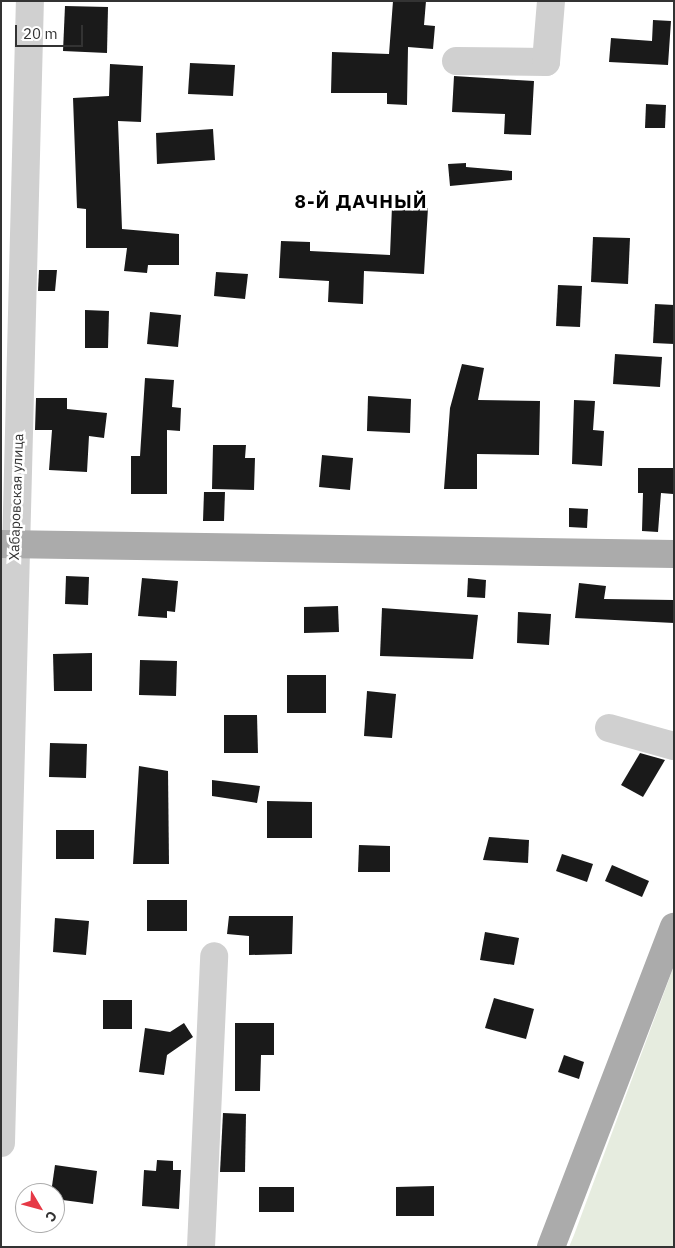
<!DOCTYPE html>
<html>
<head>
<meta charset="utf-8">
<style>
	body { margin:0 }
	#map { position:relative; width:675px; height:1248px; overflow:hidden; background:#fff; font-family:"IBM Plex Sans",sans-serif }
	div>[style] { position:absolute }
	.green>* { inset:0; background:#e6ecdf }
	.building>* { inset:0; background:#1a1a1a }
	.minor>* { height:28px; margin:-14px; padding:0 14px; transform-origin:14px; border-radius:14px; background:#d0d0d0 }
	.major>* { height:28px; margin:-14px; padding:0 14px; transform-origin:14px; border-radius:14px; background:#ababab }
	span { translate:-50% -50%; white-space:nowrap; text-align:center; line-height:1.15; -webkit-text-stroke:5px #fff; paint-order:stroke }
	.street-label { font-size:14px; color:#333 }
	.district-label { font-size:19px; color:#000; font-weight:700; letter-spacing:1px }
	.frame { position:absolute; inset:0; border:2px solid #333; pointer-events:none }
	.north { position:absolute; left:15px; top:1183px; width:50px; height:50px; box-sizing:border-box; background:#fff; border:1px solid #adadad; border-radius:50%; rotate:127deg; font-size:14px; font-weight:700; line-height:20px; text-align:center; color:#333 }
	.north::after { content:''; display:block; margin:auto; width:18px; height:22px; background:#e63946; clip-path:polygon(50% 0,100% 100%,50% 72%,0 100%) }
	.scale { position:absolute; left:15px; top:25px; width:68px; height:22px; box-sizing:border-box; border:2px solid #333; border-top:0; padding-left:6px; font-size:15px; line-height:18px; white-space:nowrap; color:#333; -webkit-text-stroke:4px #fff; paint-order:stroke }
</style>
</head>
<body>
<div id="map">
	<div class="green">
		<i style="clip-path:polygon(674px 966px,674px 1247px,569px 1247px,574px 1235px)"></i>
	</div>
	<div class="building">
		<i style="clip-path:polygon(393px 1px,426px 1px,424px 25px,435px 26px,433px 49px,408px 47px,407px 105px,387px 104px,387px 93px,331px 93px,332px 52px,389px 54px)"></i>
		<i style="clip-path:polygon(65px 6px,108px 7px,107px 53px,63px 51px)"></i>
		<i style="clip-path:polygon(653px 20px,671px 21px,668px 65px,609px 62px,611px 38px,652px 41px)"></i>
		<i style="clip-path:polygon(190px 63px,235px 65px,233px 96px,188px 94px)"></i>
		<i style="clip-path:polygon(110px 64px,143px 66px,141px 122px,118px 121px,122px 229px,179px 234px,179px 265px,148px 265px,147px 273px,124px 271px,127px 248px,86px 248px,86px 209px,77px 208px,73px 98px,109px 96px)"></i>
		<i style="clip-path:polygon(454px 76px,534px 81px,531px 135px,504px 134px,505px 114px,452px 112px)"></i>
		<i style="clip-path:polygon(646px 104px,666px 105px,665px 128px,645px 128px)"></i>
		<i style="clip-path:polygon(213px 129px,215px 160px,157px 164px,156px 133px)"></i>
		<i style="clip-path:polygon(466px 163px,466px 167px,512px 171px,512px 180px,450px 186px,448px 164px)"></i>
		<i style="clip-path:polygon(392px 206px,428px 208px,424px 274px,364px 271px,363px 304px,328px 302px,329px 281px,279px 278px,281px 241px,310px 242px,310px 251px,390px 255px)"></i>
		<i style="clip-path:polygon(593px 237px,630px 238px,628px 284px,591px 282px)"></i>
		<i style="clip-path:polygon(39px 270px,57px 270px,55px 291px,38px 291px)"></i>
		<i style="clip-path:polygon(216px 272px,248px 274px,245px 299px,214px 296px)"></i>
		<i style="clip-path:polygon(558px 285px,582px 286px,580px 327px,556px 326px)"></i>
		<i style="clip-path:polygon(655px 304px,674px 305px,674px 344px,653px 343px)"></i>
		<i style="clip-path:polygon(85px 310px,109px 311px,108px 348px,85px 348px)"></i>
		<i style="clip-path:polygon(150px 312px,181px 315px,178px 347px,147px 344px)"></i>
		<i style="clip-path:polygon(615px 354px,662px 357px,660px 387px,613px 384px)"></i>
		<i style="clip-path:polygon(462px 364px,484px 368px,478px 400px,540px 401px,539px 455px,477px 454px,477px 489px,444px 489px,450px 408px)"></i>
		<i style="clip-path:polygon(145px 378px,174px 380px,172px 407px,181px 408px,180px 431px,167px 430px,167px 494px,131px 494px,131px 456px,140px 456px)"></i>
		<i style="clip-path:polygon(368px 396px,411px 399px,410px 433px,367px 431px)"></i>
		<i style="clip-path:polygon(36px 398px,67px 398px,67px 409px,107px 413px,104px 438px,89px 436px,87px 472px,49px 470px,52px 430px,35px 430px)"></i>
		<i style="clip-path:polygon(574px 400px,595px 401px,593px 430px,604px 431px,602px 466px,572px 464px)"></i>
		<i style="clip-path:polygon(213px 445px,246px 445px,245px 458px,255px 458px,254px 490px,212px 489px)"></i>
		<i style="clip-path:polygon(322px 455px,353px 458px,350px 490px,319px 487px)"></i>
		<i style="clip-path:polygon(638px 468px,673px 468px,673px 494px,661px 493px,658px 532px,642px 531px,643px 493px,638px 493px)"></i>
		<i style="clip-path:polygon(204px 492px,225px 492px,224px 521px,203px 521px)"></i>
		<i style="clip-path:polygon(569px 508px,588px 509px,587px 528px,569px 527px)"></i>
		<i style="clip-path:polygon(66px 576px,89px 577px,88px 605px,65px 604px)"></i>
		<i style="clip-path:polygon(142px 578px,178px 581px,175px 612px,167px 611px,167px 618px,138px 616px)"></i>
		<i style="clip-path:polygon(468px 578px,486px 580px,485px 598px,467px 597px)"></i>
		<i style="clip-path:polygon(579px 583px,606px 586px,604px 599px,674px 600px,674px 623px,575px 618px)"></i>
		<i style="clip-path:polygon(338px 606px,339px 632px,304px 633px,304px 607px)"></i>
		<i style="clip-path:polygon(382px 608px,478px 615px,473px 659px,380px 656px)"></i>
		<i style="clip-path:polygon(518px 612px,551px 614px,549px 645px,517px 643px)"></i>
		<i style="clip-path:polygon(92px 653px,92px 691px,54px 691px,53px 654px)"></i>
		<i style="clip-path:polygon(140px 660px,177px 661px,176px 696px,139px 695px)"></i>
		<i style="clip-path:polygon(287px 675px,326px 675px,326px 713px,287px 713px)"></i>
		<i style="clip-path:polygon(367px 691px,396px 694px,392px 738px,364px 736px)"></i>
		<i style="clip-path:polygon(224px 715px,257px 715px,258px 753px,224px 753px)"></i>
		<i style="clip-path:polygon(50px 743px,87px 744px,86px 778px,49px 777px)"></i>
		<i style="clip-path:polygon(640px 753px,665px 760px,643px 797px,621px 785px)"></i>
		<i style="clip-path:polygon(139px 766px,168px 771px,169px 864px,133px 864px)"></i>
		<i style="clip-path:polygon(212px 780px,260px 786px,257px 803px,212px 796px)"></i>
		<i style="clip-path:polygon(267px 801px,312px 802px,312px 838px,267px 838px)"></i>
		<i style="clip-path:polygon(56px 830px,94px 830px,94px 859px,56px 859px)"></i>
		<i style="clip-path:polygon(489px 837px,529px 840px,528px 863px,483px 860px)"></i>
		<i style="clip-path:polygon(359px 845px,390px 846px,390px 872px,358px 872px)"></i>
		<i style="clip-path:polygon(562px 854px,593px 864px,587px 882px,556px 871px)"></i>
		<i style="clip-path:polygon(612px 865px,649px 881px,642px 897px,605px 881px)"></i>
		<i style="clip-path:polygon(147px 900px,187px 900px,187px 931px,147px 931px)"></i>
		<i style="clip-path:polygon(229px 916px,293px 916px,292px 954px,249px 955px,249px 936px,227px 934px)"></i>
		<i style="clip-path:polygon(55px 918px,89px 921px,86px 955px,53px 952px)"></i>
		<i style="clip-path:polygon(485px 932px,519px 938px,514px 965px,480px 960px)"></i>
		<i style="clip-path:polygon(494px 998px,534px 1009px,526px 1039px,485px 1028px)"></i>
		<i style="clip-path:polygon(103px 1000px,132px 1000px,132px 1029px,103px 1029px)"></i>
		<i style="clip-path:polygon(184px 1023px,193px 1037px,167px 1055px,164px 1075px,139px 1072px,145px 1028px,170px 1032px)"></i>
		<i style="clip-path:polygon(235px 1023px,274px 1023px,274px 1055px,261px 1055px,260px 1091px,235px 1091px)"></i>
		<i style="clip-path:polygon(564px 1055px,584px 1062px,579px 1079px,558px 1072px)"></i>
		<i style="clip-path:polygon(223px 1113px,246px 1114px,245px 1172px,220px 1172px)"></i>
		<i style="clip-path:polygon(157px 1160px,173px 1161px,173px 1170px,181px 1170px,179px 1209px,142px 1206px,144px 1170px,156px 1171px)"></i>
		<i style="clip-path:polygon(55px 1165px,97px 1171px,93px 1204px,55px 1199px,51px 1193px)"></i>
		<i style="clip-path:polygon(434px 1186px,434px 1216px,396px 1216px,396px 1187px)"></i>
		<i style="clip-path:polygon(259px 1187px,294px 1187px,294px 1212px,259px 1212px)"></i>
	</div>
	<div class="minor">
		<i style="left:456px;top:61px;width:90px;rotate:0.6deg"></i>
		<i style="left:546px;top:62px;width:61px;rotate:-85.3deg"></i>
		<i style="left:609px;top:728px;width:67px;rotate:15.5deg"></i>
		<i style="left:1px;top:1143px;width:1142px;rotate:-88.55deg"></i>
		<i style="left:201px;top:1247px;width:291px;rotate:-87.4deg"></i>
	</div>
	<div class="major">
		<i style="left:1px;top:544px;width:673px;rotate:0.85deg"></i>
		<i style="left:551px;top:1247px;width:343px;rotate:-69deg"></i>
	</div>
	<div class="street-label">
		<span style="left:16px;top:497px;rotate:-88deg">Хабаровская улица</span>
	</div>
	<div class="district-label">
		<span style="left:361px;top:202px">8-Й ДАЧНЫЙ</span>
	</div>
	<div class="frame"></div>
	<div class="north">С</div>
	<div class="scale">20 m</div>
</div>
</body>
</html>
